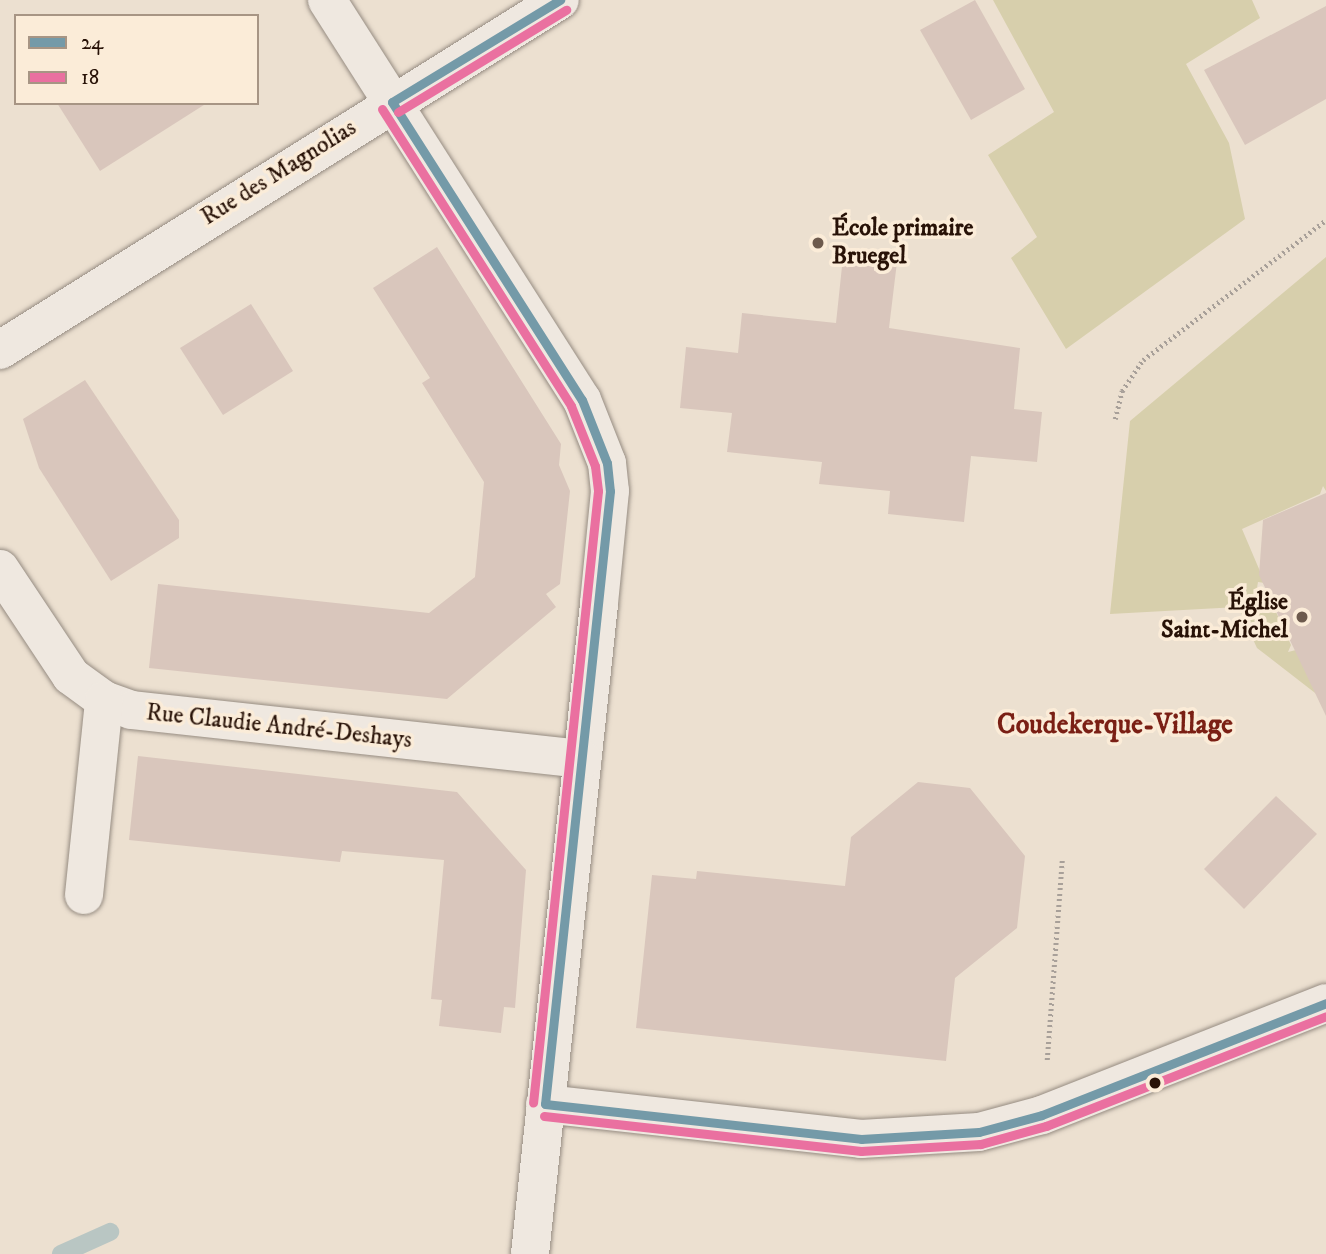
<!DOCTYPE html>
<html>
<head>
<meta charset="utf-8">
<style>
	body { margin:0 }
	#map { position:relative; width:1326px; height:1254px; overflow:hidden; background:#ece0d0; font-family:"IM FELL DW Pica",serif }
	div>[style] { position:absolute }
	.green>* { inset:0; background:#d7cfac }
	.stream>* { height:18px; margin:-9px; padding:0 9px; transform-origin:9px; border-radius:9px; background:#b9c6c3 }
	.building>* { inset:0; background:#d9c6bc }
	.path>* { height:4.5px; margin-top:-2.25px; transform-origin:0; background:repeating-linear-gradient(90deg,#a8a099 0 2px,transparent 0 5.5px) }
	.roads { filter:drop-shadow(0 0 2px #968c82) drop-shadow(0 0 2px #968c82) }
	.minor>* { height:38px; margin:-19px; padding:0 19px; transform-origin:19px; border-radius:19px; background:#efe8e0 }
	.bus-1>* { height:9px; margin:-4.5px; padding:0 4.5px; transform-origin:4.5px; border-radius:4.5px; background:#749aa8 }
	.bus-2>* { height:9px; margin:-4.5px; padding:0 4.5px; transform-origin:4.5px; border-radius:4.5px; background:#ea70a0 }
	.dots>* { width:19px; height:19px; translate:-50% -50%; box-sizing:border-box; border:4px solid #fbecd8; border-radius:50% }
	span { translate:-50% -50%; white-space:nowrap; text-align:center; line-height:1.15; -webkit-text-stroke:7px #fbecd8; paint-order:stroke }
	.street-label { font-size:24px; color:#281207 }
	.poi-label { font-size:24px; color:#281207; font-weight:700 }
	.left { translate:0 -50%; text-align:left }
	.right { translate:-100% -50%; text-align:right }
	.quarter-label { font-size:28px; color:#7a1f14; font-weight:700 }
	.legend { position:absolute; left:14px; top:14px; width:245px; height:91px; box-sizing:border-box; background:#fbecd8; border:2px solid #a79584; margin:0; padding:9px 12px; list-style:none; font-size:21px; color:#281207 }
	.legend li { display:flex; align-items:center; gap:14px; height:35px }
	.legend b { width:35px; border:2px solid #a79584 }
</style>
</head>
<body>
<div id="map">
	<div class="green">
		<i style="clip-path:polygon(993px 0,1252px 0,1260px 18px,1186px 64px,1229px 143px,1245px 219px,1066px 349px,1011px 258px,1037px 237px,988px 155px,1054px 112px)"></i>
		<i style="clip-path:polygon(1326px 257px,1326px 491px,1323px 486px,1320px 494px,1242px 529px,1265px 583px,1258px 582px,1257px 588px,1266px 590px,1291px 645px,1288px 652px,1296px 650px,1319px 696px,1257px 648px,1238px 607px,1110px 614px,1130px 421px)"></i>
	</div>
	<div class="stream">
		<i style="left:61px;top:1254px;width:54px;rotate:-24.2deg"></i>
	</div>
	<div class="building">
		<i style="clip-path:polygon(975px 0,1025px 89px,971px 120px,920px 30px)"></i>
		<i style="clip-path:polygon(1326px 6px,1326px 99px,1245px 145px,1204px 70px)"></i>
		<i style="clip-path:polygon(57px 103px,207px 103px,100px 171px)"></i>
		<i style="clip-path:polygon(437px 247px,561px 444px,559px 465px,570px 491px,560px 584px,546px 594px,556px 607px,447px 699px,149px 668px,158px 584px,429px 613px,475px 577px,484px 482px,422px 383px,430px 378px,373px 288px)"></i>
		<i style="clip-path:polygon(843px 257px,897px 262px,889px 328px,1020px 348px,1014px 409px,1042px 412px,1037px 462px,971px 456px,964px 522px,888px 514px,890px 491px,819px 484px,822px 462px,727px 452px,732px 413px,680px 408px,686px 347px,738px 353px,742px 313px,836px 323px)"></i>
		<i style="clip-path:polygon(251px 304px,293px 371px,223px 415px,180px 348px)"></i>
		<i style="clip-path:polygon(85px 380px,179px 520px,179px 538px,111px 581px,39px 468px,23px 419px)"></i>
		<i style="clip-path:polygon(1326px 493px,1326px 716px,1259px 575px,1263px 520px)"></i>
		<i style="clip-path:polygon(138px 756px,457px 792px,526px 870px,515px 1008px,504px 1007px,501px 1033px,439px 1026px,442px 1000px,431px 999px,444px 860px,342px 851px,340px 862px,129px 840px)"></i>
		<i style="clip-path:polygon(918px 782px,970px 788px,1025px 856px,1017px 928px,955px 978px,946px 1061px,636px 1028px,652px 875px,696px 879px,697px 871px,845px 886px,851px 837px)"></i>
		<i style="clip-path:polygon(1276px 796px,1317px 834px,1244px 909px,1204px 869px)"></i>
	</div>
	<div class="path">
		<i style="left:1115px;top:419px;width:29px;rotate:-76deg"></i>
		<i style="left:1122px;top:391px;width:37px;rotate:-56deg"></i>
		<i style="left:1143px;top:360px;width:230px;rotate:-37.4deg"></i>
		<i style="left:1047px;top:1060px;width:202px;rotate:-85.7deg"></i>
	</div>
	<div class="roads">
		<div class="minor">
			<i style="left:327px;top:0;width:474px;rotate:57.5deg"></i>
			<i style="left:582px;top:400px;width:68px;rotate:68.4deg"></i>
			<i style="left:607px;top:463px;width:28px;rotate:84deg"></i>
			<i style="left:610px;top:491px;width:114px;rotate:95.6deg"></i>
			<i style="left:599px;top:604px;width:654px;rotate:96.06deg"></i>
			<i style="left:0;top:350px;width:660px;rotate:-32.01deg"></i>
			<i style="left:0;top:569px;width:128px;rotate:56.4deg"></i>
			<i style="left:71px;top:676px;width:41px;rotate:36deg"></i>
			<i style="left:104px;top:700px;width:29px;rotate:20deg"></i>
			<i style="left:131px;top:710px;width:454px;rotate:6.2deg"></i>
			<i style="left:84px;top:895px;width:196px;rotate:-84.1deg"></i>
			<i style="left:545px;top:1104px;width:318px;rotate:6.3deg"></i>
			<i style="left:861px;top:1139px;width:118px;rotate:-3.4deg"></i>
			<i style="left:979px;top:1132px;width:65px;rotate:-15.1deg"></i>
			<i style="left:1042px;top:1115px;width:305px;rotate:-21.5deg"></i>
		</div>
	</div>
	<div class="bus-1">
		<i style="left:392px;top:102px;width:353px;rotate:57.5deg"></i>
		<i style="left:582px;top:400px;width:68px;rotate:68.4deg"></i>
		<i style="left:607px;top:463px;width:28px;rotate:84deg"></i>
		<i style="left:610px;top:491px;width:616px;rotate:96.05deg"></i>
		<i style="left:392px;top:102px;width:197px;rotate:-31.3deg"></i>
		<i style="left:545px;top:1104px;width:318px;rotate:6.3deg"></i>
		<i style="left:861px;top:1139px;width:118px;rotate:-3.4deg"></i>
		<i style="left:979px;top:1132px;width:65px;rotate:-15.1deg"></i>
		<i style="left:1042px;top:1115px;width:305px;rotate:-21.5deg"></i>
	</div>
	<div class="bus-2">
		<i style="left:382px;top:109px;width:352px;rotate:57.5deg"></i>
		<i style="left:571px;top:406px;width:65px;rotate:68.2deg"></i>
		<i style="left:595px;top:466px;width:25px;rotate:83deg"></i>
		<i style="left:598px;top:491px;width:615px;rotate:96.06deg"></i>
		<i style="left:398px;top:112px;width:197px;rotate:-31.3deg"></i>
		<i style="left:544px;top:1116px;width:319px;rotate:6.3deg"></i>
		<i style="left:861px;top:1151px;width:120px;rotate:-3.3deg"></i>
		<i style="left:981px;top:1144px;width:67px;rotate:-15.5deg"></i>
		<i style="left:1046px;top:1126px;width:301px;rotate:-21.4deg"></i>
	</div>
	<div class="dots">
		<i style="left:818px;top:243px;background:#6d5a4d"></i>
		<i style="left:1302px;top:617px;background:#6d5a4d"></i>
		<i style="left:1155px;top:1083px;background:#281207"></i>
	</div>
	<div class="street-label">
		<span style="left:279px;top:173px;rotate:-32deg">Rue des Magnolias</span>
		<span style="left:279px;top:727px;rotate:6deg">Rue Claudie André-Deshays</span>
	</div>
	<div class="poi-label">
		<span class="left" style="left:832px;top:243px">École primaire<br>Bruegel</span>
		<span class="right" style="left:1288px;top:617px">Église<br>Saint-Michel</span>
	</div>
	<div class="quarter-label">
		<span style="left:1115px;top:725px">Coudekerque-Village</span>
	</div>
	<ul class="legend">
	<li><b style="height:9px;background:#749aa8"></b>24</li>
	<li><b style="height:9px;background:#ea70a0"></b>18</li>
	</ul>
</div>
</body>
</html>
